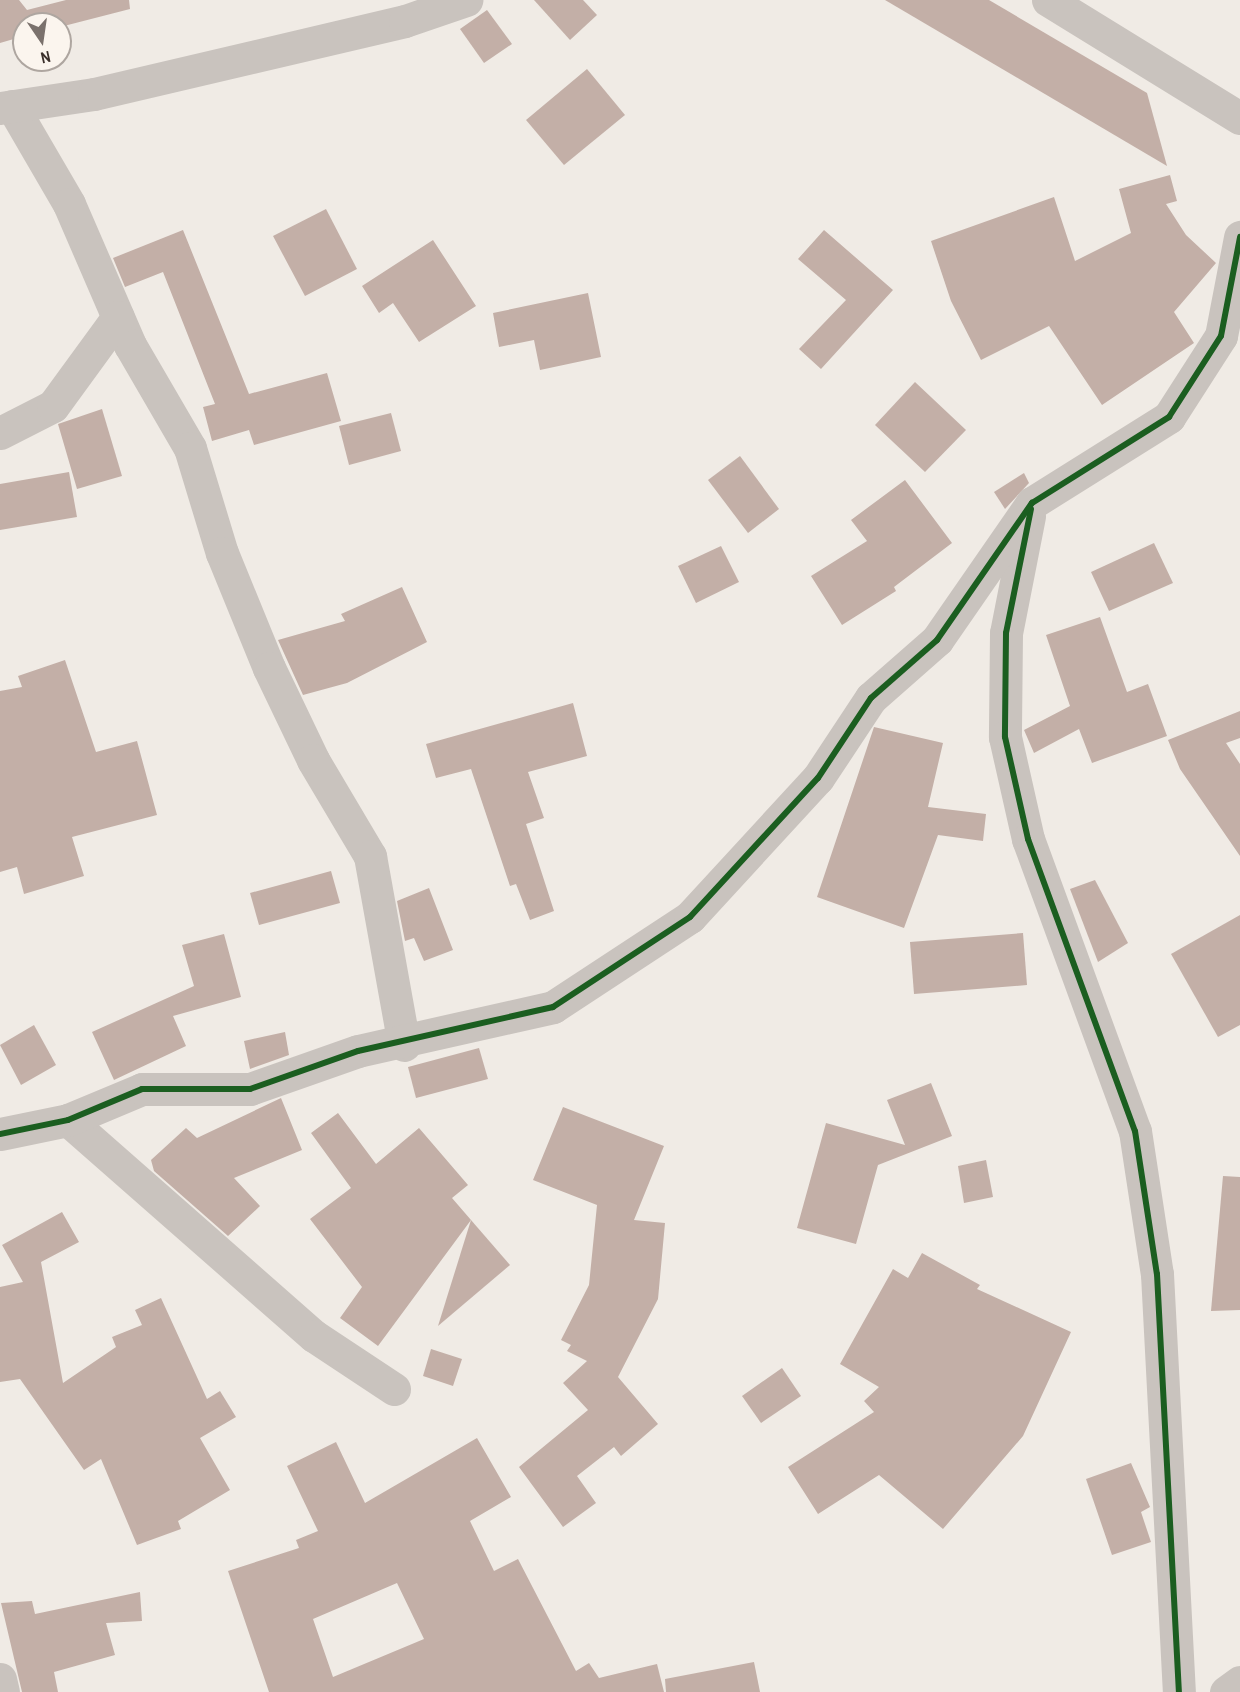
<!DOCTYPE html>
<html>
<head>
<meta charset="utf-8">
<style>
	body { margin:0 }
	#map { position:relative; width:1240px; height:1692px; overflow:hidden; background:#f0ebe5; font-family:"Archivo Narrow",sans-serif }
	div>[style] { position:absolute }
	.building>* { inset:0; background:#c3afa7 }
	.minor>* { height:33px; margin:-16.5px; padding:0 16.5px; transform-origin:16.5px; border-radius:16.5px; background:#c9c3be }
	.cycleway>* { height:6px; margin:-3px; padding:0 3px; transform-origin:3px; border-radius:3px; background:#1b5e20 }
	span { translate:-50% -50%; white-space:nowrap; text-align:center; line-height:1.15; -webkit-text-stroke:4.5px #fbf5ee; paint-order:stroke }
	.north { position:absolute; left:12px; top:12px; width:60px; height:60px; box-sizing:border-box; background:#fbf5ee; border:2px solid #aea6a0; border-radius:50%; rotate:167deg; font-size:16px; font-weight:700; line-height:24px; text-align:center; color:#3b302b }
	.north::after { content:''; display:block; margin:auto; width:21px; height:27px; background:#7a716c; clip-path:polygon(50% 0,100% 100%,50% 72%,0 100%) }
</style>
</head>
<body>
<div id="map">
	<div class="building">
		<i style="clip-path:polygon(0 0,19px 0,27px 10px,66px 0,129px 0,130px 9px,60px 27px,24px 24px,24px 36px,0 43px)"></i>
		<i style="clip-path:polygon(534px 0,583px 0,597px 15px,570px 40px)"></i>
		<i style="clip-path:polygon(885px 0,989px 0,1147px 93px,1167px 166px)"></i>
		<i style="clip-path:polygon(487px 10px,512px 44px,484px 63px,460px 29px)"></i>
		<i style="clip-path:polygon(587px 69px,625px 115px,564px 165px,526px 120px)"></i>
		<i style="clip-path:polygon(1170px 175px,1177px 201px,1166px 204px,1186px 235px,1216px 263px,1174px 312px,1194px 343px,1102px 405px,1049px 326px,981px 360px,951px 301px,931px 241px,1054px 197px,1075px 261px,1131px 233px,1119px 189px)"></i>
		<i style="clip-path:polygon(326px 209px,357px 269px,305px 296px,273px 236px)"></i>
		<i style="clip-path:polygon(183px 230px,249px 394px,327px 373px,341px 421px,254px 445px,249px 430px,212px 441px,203px 407px,215px 404px,163px 272px,125px 287px,113px 258px)"></i>
		<i style="clip-path:polygon(824px 230px,893px 290px,821px 369px,799px 349px,846px 300px,798px 259px)"></i>
		<i style="clip-path:polygon(433px 240px,476px 306px,419px 342px,393px 303px,379px 313px,362px 286px)"></i>
		<i style="clip-path:polygon(588px 293px,601px 357px,540px 370px,534px 340px,499px 347px,493px 313px)"></i>
		<i style="clip-path:polygon(915px 382px,966px 430px,925px 472px,875px 425px)"></i>
		<i style="clip-path:polygon(102px 409px,122px 476px,77px 489px,58px 424px)"></i>
		<i style="clip-path:polygon(391px 413px,401px 451px,349px 465px,339px 426px)"></i>
		<i style="clip-path:polygon(740px 456px,779px 509px,748px 533px,708px 480px)"></i>
		<i style="clip-path:polygon(69px 472px,77px 517px,0 530px,0 484px)"></i>
		<i style="clip-path:polygon(1024px 473px,1029px 483px,1005px 509px,994px 492px)"></i>
		<i style="clip-path:polygon(905px 480px,952px 543px,894px 587px,896px 591px,842px 625px,811px 576px,867px 541px,851px 520px)"></i>
		<i style="clip-path:polygon(1154px 543px,1173px 583px,1109px 611px,1091px 572px)"></i>
		<i style="clip-path:polygon(721px 546px,739px 582px,696px 603px,678px 566px)"></i>
		<i style="clip-path:polygon(402px 587px,427px 642px,347px 683px,303px 695px,278px 640px,345px 621px,341px 614px)"></i>
		<i style="clip-path:polygon(1100px 617px,1127px 692px,1148px 684px,1167px 736px,1092px 763px,1079px 729px,1034px 753px,1024px 730px,1070px 706px,1046px 635px)"></i>
		<i style="clip-path:polygon(65px 660px,96px 752px,137px 741px,157px 815px,72px 837px,84px 876px,24px 894px,17px 867px,0 872px,0 691px,22px 687px,18px 676px)"></i>
		<i style="clip-path:polygon(573px 703px,587px 756px,528px 772px,544px 818px,526px 824px,554px 911px,530px 920px,516px 884px,510px 886px,471px 769px,436px 778px,426px 744px)"></i>
		<i style="clip-path:polygon(1240px 711px,1240px 738px,1226px 743px,1240px 764px,1240px 856px,1180px 769px,1168px 740px)"></i>
		<i style="clip-path:polygon(874px 727px,943px 743px,928px 807px,986px 814px,983px 841px,938px 835px,904px 928px,817px 897px)"></i>
		<i style="clip-path:polygon(331px 871px,340px 903px,259px 925px,250px 893px)"></i>
		<i style="clip-path:polygon(1095px 880px,1128px 943px,1098px 962px,1070px 889px)"></i>
		<i style="clip-path:polygon(429px 888px,453px 950px,424px 961px,414px 938px,405px 941px,397px 901px)"></i>
		<i style="clip-path:polygon(1240px 915px,1240px 1025px,1218px 1037px,1171px 954px)"></i>
		<i style="clip-path:polygon(1023px 933px,1027px 985px,914px 994px,910px 942px)"></i>
		<i style="clip-path:polygon(224px 934px,241px 997px,173px 1016px,186px 1046px,114px 1080px,92px 1032px,194px 986px,182px 945px)"></i>
		<i style="clip-path:polygon(34px 1025px,56px 1065px,21px 1085px,0 1045px)"></i>
		<i style="clip-path:polygon(285px 1032px,289px 1055px,250px 1069px,244px 1041px)"></i>
		<i style="clip-path:polygon(479px 1048px,488px 1079px,416px 1098px,408px 1067px)"></i>
		<i style="clip-path:polygon(931px 1083px,952px 1136px,878px 1165px,856px 1244px,797px 1228px,826px 1123px,905px 1145px,887px 1100px)"></i>
		<i style="clip-path:polygon(281px 1098px,302px 1150px,234px 1178px,260px 1206px,228px 1236px,154px 1171px,151px 1160px,186px 1128px,197px 1138px)"></i>
		<i style="clip-path:polygon(563px 1107px,664px 1146px,634px 1220px,665px 1223px,658px 1299px,618px 1377px,658px 1424px,621px 1456px,614px 1447px,577px 1476px,596px 1503px,563px 1527px,519px 1467px,588px 1410px,563px 1383px,587px 1361px,567px 1351px,571px 1345px,561px 1340px,589px 1285px,597px 1205px,533px 1180px)"></i>
		<i style="clip-path:polygon(338px 1113px,376px 1164px,419px 1128px,468px 1185px,452px 1198px,471px 1220px,378px 1346px,340px 1318px,362px 1287px,310px 1219px,351px 1188px,311px 1133px)"></i>
		<i style="clip-path:polygon(986px 1160px,993px 1197px,964px 1203px,958px 1166px)"></i>
		<i style="clip-path:polygon(1223px 1176px,1240px 1177px,1240px 1310px,1211px 1311px)"></i>
		<i style="clip-path:polygon(62px 1212px,79px 1242px,41px 1262px,63px 1383px,116px 1347px,112px 1337px,142px 1325px,135px 1310px,161px 1298px,207px 1399px,220px 1391px,236px 1417px,200px 1438px,230px 1490px,178px 1521px,181px 1529px,137px 1545px,101px 1459px,84px 1470px,20px 1379px,0 1382px,0 1287px,23px 1282px,2px 1245px)"></i>
		<i style="clip-path:polygon(471px 1220px,510px 1265px,438px 1326px)"></i>
		<i style="clip-path:polygon(922px 1253px,980px 1285px,977px 1289px,1071px 1332px,1023px 1436px,943px 1529px,879px 1475px,818px 1514px,788px 1467px,874px 1412px,864px 1401px,879px 1387px,840px 1364px,893px 1269px,908px 1278px)"></i>
		<i style="clip-path:polygon(431px 1349px,462px 1359px,453px 1386px,423px 1376px)"></i>
		<i style="clip-path:polygon(782px 1368px,801px 1396px,761px 1423px,742px 1396px)"></i>
		<i style="clip-path:polygon(evenodd,477px 1438px,511px 1497px,470px 1521px,494px 1571px,518px 1559px,576px 1671px,589px 1663px,599px 1678px,657px 1664px,664px 1692px,269px 1692px,228px 1571px,299px 1548px,296px 1540px,318px 1531px,287px 1466px,336px 1442px,365px 1503px,477px 1438px,397px 1583px,424px 1639px,333px 1677px,313px 1619px,397px 1583px)"></i>
		<i style="clip-path:polygon(1131px 1463px,1150px 1507px,1141px 1512px,1151px 1542px,1112px 1555px,1086px 1479px)"></i>
		<i style="clip-path:polygon(140px 1592px,142px 1621px,106px 1623px,115px 1655px,54px 1672px,58px 1692px,22px 1692px,1px 1603px,32px 1601px,35px 1614px)"></i>
		<i style="clip-path:polygon(754px 1662px,760px 1692px,666px 1692px,665px 1679px)"></i>
	</div>
	<div class="minor">
		<i style="left:1048px;top:0;width:225px;rotate:31.6deg"></i>
		<i style="left:12px;top:106px;width:113px;rotate:59.8deg"></i>
		<i style="left:69px;top:204px;width:154px;rotate:66.6deg"></i>
		<i style="left:130px;top:345px;width:119px;rotate:59.8deg"></i>
		<i style="left:190px;top:448px;width:110px;rotate:73.1deg"></i>
		<i style="left:222px;top:553px;width:124px;rotate:67.8deg"></i>
		<i style="left:269px;top:668px;width:102px;rotate:64.4deg"></i>
		<i style="left:313px;top:760px;width:112px;rotate:59.3deg"></i>
		<i style="left:370px;top:856px;width:192px;rotate:79.8deg"></i>
		<i style="left:0;top:108px;width:95px;rotate:-8.5deg"></i>
		<i style="left:94px;top:94px;width:319px;rotate:-13.2deg"></i>
		<i style="left:405px;top:21px;width:65px;rotate:-19deg"></i>
		<i style="left:0;top:433px;width:59px;rotate:-27deg"></i>
		<i style="left:53px;top:406px;width:110px;rotate:-53.9deg"></i>
		<i style="left:1029px;top:516px;width:119px;rotate:101.1deg"></i>
		<i style="left:1006px;top:633px;width:104px;rotate:90.6deg"></i>
		<i style="left:1005px;top:737px;width:105px;rotate:77.3deg"></i>
		<i style="left:1028px;top:839px;width:311px;rotate:69.9deg"></i>
		<i style="left:1135px;top:1131px;width:145px;rotate:81.3deg"></i>
		<i style="left:1157px;top:1274px;width:419px;rotate:87deg"></i>
		<i style="left:68px;top:1120px;width:327px;rotate:41.3deg"></i>
		<i style="left:314px;top:1336px;width:96px;rotate:33.5deg"></i>
		<i style="left:0;top:1134px;width:69px;rotate:-11.6deg"></i>
		<i style="left:68px;top:1120px;width:80px;rotate:-22.7deg"></i>
		<i style="left:142px;top:1089px;width:108px"></i>
		<i style="left:250px;top:1089px;width:114px;rotate:-19.4deg"></i>
		<i style="left:358px;top:1051px;width:200px;rotate:-12.7deg"></i>
		<i style="left:553px;top:1007px;width:164px;rotate:-33.3deg"></i>
		<i style="left:690px;top:917px;width:189px;rotate:-47.4deg"></i>
		<i style="left:818px;top:778px;width:96px;rotate:-56.5deg"></i>
		<i style="left:871px;top:698px;width:88px;rotate:-41.3deg"></i>
		<i style="left:937px;top:640px;width:167px;rotate:-55.3deg"></i>
		<i style="left:1032px;top:503px;width:162px;rotate:-32.1deg"></i>
		<i style="left:1169px;top:417px;width:96px;rotate:-57.3deg"></i>
		<i style="left:1221px;top:336px;width:101px;rotate:-79.1deg"></i>
		<i style="left:0;top:1679px;width:13px;rotate:77deg"></i>
		<i style="left:1226px;top:1692px;width:17px;rotate:-36deg"></i>
	</div>
	<div class="cycleway">
		<i style="left:1031px;top:509px;width:126px;rotate:101.4deg"></i>
		<i style="left:1006px;top:633px;width:104px;rotate:90.6deg"></i>
		<i style="left:1005px;top:737px;width:105px;rotate:77.3deg"></i>
		<i style="left:1028px;top:839px;width:311px;rotate:69.9deg"></i>
		<i style="left:1135px;top:1131px;width:145px;rotate:81.3deg"></i>
		<i style="left:1157px;top:1274px;width:419px;rotate:87deg"></i>
		<i style="left:0;top:1134px;width:69px;rotate:-11.6deg"></i>
		<i style="left:68px;top:1120px;width:80px;rotate:-22.7deg"></i>
		<i style="left:142px;top:1089px;width:108px"></i>
		<i style="left:250px;top:1089px;width:114px;rotate:-19.4deg"></i>
		<i style="left:358px;top:1051px;width:200px;rotate:-12.7deg"></i>
		<i style="left:553px;top:1007px;width:164px;rotate:-33.3deg"></i>
		<i style="left:690px;top:917px;width:189px;rotate:-47.4deg"></i>
		<i style="left:818px;top:778px;width:96px;rotate:-56.5deg"></i>
		<i style="left:871px;top:698px;width:88px;rotate:-41.3deg"></i>
		<i style="left:937px;top:640px;width:167px;rotate:-55.3deg"></i>
		<i style="left:1032px;top:503px;width:162px;rotate:-32.1deg"></i>
		<i style="left:1169px;top:417px;width:96px;rotate:-57.3deg"></i>
		<i style="left:1221px;top:336px;width:101px;rotate:-79.1deg"></i>
	</div>
	<div class="north">N</div>
</div>
</body>
</html>
